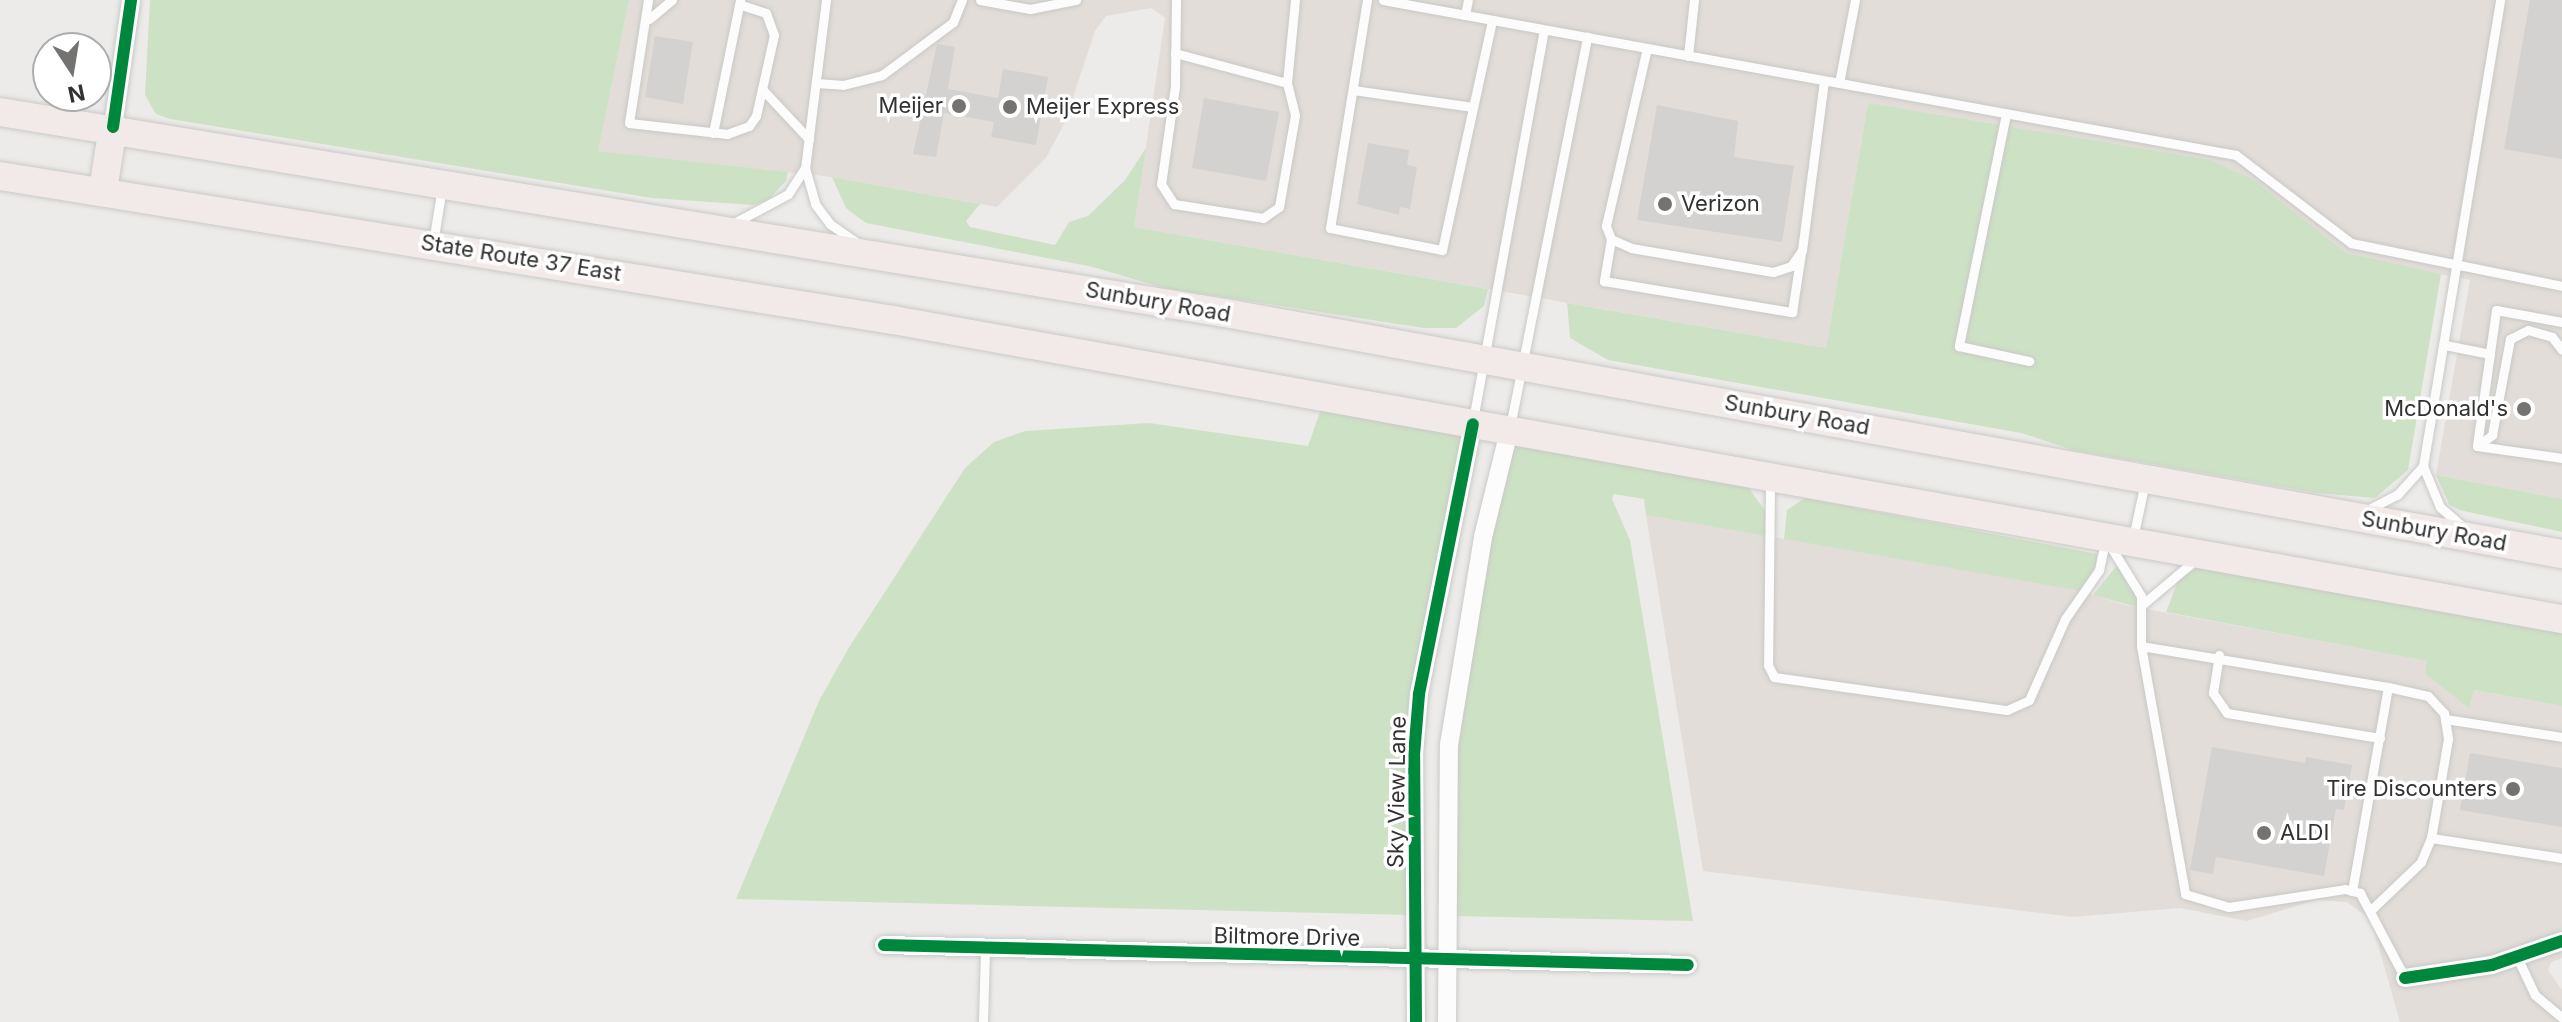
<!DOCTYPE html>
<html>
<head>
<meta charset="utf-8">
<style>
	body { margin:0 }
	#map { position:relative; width:2562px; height:1022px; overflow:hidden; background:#ecebe9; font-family:Inter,sans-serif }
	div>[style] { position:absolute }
	.built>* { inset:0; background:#e2ddd8 }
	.green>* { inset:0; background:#cde2c4 }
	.building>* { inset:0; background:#d3d2d1 }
	.roads { filter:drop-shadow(0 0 2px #c9c9c7) drop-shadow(0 0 2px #c9c9c7) }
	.service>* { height:9px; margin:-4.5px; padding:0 4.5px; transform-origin:4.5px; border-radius:4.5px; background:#fcfcfc }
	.minor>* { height:18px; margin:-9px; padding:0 9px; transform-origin:9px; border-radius:9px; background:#fcfcfc }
	.trunk>* { height:28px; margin:-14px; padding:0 14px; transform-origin:14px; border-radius:14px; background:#f2eae8 }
	.cycleway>* { height:12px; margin:-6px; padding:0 6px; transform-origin:6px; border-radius:6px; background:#00873e }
	.dots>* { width:22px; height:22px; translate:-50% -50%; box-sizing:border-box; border:4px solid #fff; border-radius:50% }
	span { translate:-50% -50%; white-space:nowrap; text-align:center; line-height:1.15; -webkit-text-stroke:7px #fff; paint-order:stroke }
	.poi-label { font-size:22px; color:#333232 }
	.right { translate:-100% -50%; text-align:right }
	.left { translate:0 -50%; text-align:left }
	.street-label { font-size:22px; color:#333232 }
	.north { position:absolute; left:32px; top:32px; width:80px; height:80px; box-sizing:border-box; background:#fff; border:2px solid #adadad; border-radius:50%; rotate:168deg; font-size:22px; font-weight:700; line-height:32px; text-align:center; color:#333232 }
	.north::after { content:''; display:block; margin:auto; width:28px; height:36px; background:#747372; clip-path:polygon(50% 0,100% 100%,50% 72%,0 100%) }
</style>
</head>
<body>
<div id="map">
	<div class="built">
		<i style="clip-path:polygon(629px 0,2562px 0,2562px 499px,2436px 475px,2470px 280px,2358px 258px,1868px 103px,1826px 348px,1134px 227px,1165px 18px,1151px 8px,1106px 16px,1095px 31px,1064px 124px,1046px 158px,997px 207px,832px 177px,597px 151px)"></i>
		<i style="clip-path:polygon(1646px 515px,2071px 588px,2125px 605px,2428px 661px,2425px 674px,2469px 707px,2474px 690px,2562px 706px,2562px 958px,2551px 962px,2548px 970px,2562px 990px,2562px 1022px,2400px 1022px,2371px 920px,2347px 902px,2316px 900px,2247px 921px,2180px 908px,2073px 917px,1703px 871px)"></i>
	</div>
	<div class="green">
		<i style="clip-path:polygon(150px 0,629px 0,598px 151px,788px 172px,786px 181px,769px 199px,754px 205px,652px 198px,170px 119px,156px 114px,145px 95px)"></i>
		<i style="clip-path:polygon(1868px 103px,2210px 160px,2252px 179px,2346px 253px,2441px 274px,2408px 470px,2375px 498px,2317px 493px,2073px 450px,2021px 433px,1608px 360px,1570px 338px,1567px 303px,1826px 348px)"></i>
		<i style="clip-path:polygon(1146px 148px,1134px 227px,1488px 289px,1484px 306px,1456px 328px,1424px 328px,1164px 288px,1093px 267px,866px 223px,846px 208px,832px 177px,980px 204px,966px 221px,970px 227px,1055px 245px,1069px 222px,1088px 216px,1125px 180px)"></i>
		<i style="clip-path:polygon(1321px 409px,1464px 435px,1415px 679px,1410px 915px,736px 899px,819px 701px,848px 649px,965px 468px,994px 442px,1025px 431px,1149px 423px,1308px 446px)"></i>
		<i style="clip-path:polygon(1511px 444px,1748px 487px,1766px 512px,1766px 536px,1646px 515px,1644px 499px,1614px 494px,1612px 499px,1630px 540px,1693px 921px,1452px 916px,1455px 755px,1488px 543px)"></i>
		<i style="clip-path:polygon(2436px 475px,2562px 499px,2562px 532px,2459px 510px,2449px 504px)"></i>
		<i style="clip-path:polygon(1805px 498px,2097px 554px,2097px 566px,2082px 591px,1784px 539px,1787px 510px)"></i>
		<i style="clip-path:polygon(2118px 564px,2132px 581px,2140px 608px,2093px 595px)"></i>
		<i style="clip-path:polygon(2197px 568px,2562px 633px,2562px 706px,2474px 690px,2469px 708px,2425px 674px,2427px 661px,2166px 612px,2178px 581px)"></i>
	</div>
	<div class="building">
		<i style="clip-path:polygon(2530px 0,2562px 0,2562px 159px,2504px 149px)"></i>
		<i style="clip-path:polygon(655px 36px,693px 42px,683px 104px,645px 97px)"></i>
		<i style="clip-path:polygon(937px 44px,955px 47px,948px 89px,998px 98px,1003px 69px,1048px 77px,1036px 145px,991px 137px,994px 122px,944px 113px,936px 157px,913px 154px)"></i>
		<i style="clip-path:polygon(1204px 98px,1279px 112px,1266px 181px,1192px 168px)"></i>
		<i style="clip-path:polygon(1657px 105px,1738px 121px,1734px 157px,1794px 166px,1782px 242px,1637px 220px)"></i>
		<i style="clip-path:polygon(1368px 143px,1409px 150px,1407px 165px,1417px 167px,1410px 209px,1400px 207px,1399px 215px,1357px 204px)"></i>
		<i style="clip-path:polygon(2212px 747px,2305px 763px,2306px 757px,2352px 765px,2344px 810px,2336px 809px,2324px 876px,2216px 857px,2213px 874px,2190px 870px)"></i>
		<i style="clip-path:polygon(2470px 753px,2562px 768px,2562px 827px,2460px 810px)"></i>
	</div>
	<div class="roads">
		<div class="service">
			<i style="left:648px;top:0;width:124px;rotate:98.8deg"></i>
			<i style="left:629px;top:123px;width:99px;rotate:6.4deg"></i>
			<i style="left:727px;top:134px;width:23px;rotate:-20deg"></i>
			<i style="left:749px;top:126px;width:12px;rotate:-55deg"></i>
			<i style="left:756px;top:116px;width:83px;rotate:-77.5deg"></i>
			<i style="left:774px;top:35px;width:23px;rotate:-110deg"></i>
			<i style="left:766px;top:13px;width:28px;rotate:-162deg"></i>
			<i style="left:826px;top:0;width:169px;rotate:97.1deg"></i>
			<i style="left:805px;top:168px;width:37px;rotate:74deg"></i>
			<i style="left:815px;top:204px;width:25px;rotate:53deg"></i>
			<i style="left:830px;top:224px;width:33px;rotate:35deg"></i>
			<i style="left:980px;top:0;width:51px;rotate:10.2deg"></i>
			<i style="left:1030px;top:9px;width:47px;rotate:-11.1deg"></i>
			<i style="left:1176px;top:0;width:86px;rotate:90.7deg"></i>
			<i style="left:1175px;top:86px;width:99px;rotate:98.1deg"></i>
			<i style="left:1161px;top:184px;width:24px;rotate:57deg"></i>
			<i style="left:1174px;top:204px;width:90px;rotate:8.9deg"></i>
			<i style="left:1263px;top:218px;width:19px;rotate:-35deg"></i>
			<i style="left:1279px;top:207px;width:93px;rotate:-80.1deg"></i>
			<i style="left:1295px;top:115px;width:33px;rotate:-104deg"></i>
			<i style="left:1287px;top:83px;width:83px;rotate:-84.5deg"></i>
			<i style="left:1367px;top:0;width:231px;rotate:99.2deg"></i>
			<i style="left:1330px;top:228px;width:114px;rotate:11.1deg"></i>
			<i style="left:1442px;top:250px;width:235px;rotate:-77.7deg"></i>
			<i style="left:1383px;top:0;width:867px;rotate:10.3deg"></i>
			<i style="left:2236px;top:155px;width:145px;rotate:37.4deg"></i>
			<i style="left:2351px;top:243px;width:215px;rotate:11.5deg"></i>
			<i style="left:1465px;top:15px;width:15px;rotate:-79deg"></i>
			<i style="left:649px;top:19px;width:30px;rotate:-40deg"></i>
			<i style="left:1647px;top:48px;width:183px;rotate:103deg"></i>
			<i style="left:1606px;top:226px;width:14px;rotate:69deg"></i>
			<i style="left:1611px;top:239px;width:22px;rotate:24deg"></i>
			<i style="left:1631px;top:248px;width:144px;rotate:9.6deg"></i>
			<i style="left:1773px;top:272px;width:19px;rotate:-18deg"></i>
			<i style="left:1791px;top:266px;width:19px;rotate:-55deg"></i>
			<i style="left:1802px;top:250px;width:170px;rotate:-82.6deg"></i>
			<i style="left:1175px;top:53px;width:116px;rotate:15deg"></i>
			<i style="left:1688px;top:56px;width:56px;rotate:-83.9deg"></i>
			<i style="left:816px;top:83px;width:27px;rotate:4deg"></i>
			<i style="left:843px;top:85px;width:40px;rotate:-14.4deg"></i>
			<i style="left:882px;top:75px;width:89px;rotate:-36.7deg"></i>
			<i style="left:953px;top:22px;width:24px;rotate:-68deg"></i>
			<i style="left:1839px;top:83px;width:85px;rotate:-79.1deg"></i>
			<i style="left:762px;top:89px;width:69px;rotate:46.8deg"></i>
			<i style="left:1353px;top:90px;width:121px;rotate:8.1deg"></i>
			<i style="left:2006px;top:114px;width:237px;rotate:101.5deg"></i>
			<i style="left:1959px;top:346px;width:72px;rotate:12.1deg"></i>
			<i style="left:713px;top:133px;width:136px;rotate:-78.5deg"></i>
			<i style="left:734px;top:223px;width:61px;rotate:-28.2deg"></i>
			<i style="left:788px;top:194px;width:31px;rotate:-57deg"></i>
			<i style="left:1611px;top:239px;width:43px;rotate:99.5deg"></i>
			<i style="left:1604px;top:281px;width:191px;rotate:9.4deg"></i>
			<i style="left:1792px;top:312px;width:60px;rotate:-81.3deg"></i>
			<i style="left:433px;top:243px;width:57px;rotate:-80.9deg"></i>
			<i style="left:2562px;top:322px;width:67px;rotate:-169.7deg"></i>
			<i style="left:2496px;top:310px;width:137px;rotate:98deg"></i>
			<i style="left:2477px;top:446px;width:86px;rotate:8deg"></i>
			<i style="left:2445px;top:345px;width:46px;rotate:11.3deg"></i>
			<i style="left:1473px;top:420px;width:396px;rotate:-79.7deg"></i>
			<i style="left:1510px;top:427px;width:398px;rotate:-78.8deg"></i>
			<i style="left:2477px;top:446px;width:19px;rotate:-36deg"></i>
			<i style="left:2492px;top:435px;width:98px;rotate:-79.4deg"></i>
			<i style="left:2510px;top:339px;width:20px;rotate:-27deg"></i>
			<i style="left:2528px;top:330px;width:25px;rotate:16deg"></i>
			<i style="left:2552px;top:337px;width:16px;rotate:52deg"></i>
			<i style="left:2423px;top:466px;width:44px;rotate:67.5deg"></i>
			<i style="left:2440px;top:507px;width:32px;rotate:41deg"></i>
			<i style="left:1770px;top:483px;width:182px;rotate:90.6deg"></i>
			<i style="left:1768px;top:665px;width:13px;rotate:63deg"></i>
			<i style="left:1774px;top:677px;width:235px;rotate:8.1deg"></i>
			<i style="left:2007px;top:710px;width:24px;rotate:-24deg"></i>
			<i style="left:2029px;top:700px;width:89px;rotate:-66deg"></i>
			<i style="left:2065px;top:619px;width:60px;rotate:-55.2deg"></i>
			<i style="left:2099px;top:570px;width:30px;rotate:-78deg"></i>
			<i style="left:2367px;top:510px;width:34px;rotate:-27deg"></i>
			<i style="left:2397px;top:495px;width:39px;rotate:-48deg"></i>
			<i style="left:2423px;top:466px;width:472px;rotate:-80.6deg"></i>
			<i style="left:2133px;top:538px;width:57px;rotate:-77.9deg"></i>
			<i style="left:2109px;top:544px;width:61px;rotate:58.4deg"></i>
			<i style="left:2141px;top:596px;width:50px;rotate:90deg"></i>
			<i style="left:2141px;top:646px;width:252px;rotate:79.9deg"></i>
			<i style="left:2185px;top:894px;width:46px;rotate:16.5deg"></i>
			<i style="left:2229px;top:907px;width:117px;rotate:-8.8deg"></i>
			<i style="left:2345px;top:889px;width:16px;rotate:15deg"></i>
			<i style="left:2360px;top:893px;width:96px;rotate:62.1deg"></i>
			<i style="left:2143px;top:604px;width:68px;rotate:-40.2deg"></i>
			<i style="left:2141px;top:646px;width:250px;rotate:9.4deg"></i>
			<i style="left:2388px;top:687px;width:41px;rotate:12.7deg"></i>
			<i style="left:2428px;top:696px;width:23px;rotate:47deg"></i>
			<i style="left:2444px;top:713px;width:26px;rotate:81deg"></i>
			<i style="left:2448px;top:739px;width:100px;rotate:99.7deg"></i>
			<i style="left:2431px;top:838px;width:26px;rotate:113deg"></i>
			<i style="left:2421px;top:862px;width:69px;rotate:136.2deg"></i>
			<i style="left:2219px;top:655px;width:38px;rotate:99deg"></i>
			<i style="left:2213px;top:693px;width:24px;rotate:55deg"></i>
			<i style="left:2227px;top:713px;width:155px;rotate:9.3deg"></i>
			<i style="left:2445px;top:719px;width:118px;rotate:8.7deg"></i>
			<i style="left:2431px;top:838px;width:133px;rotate:8.7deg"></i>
			<i style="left:2352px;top:891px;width:207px;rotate:-80deg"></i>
			<i style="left:2517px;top:957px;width:42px;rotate:64.7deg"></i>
			<i style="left:2535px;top:995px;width:35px;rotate:40deg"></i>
			<i style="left:983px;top:1022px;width:72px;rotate:-88.4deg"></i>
		</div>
		<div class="minor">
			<i style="left:113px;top:127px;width:128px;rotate:-81.9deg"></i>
			<i style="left:884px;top:945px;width:804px;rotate:1.42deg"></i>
			<i style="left:2405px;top:978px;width:88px;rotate:-8.5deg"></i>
			<i style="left:2492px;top:965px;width:74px;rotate:-18.9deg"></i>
			<i style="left:1416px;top:1022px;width:267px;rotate:-90.4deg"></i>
			<i style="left:1414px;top:755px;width:61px;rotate:-85.3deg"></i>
			<i style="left:1419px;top:694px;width:275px;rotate:-78.7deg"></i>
			<i style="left:1447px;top:1022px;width:277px;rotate:-89.6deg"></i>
			<i style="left:1449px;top:745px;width:211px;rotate:-80.7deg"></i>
			<i style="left:1483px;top:537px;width:109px;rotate:-76.2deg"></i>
		</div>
		<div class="trunk">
			<i style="left:0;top:112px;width:1241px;rotate:9.32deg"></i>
			<i style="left:1225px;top:313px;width:1359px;rotate:10.22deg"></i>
			<i style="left:0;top:176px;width:905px;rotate:9.16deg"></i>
			<i style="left:893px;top:320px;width:1696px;rotate:10.16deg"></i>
			<i style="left:103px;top:190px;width:64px;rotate:-81deg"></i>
		</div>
	</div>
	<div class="cycleway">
		<i style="left:113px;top:127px;width:128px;rotate:-81.9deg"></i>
		<i style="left:884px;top:945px;width:804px;rotate:1.42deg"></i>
		<i style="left:2405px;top:978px;width:88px;rotate:-8.5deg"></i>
		<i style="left:2492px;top:965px;width:74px;rotate:-18.9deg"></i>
		<i style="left:1416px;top:1022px;width:267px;rotate:-90.4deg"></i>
		<i style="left:1414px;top:755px;width:61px;rotate:-85.3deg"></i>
		<i style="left:1419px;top:694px;width:275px;rotate:-78.7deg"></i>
	</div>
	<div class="dots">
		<i style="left:959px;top:106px;background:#747372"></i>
		<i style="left:1010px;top:107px;background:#747372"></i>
		<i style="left:1665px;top:204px;background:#747372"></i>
		<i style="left:2524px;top:409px;background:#747372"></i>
		<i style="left:2513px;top:789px;background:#747372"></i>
		<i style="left:2264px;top:833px;background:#747372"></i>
	</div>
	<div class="poi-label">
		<span class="right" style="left:943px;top:106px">Meijer</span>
		<span class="left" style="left:1026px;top:107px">Meijer Express</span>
		<span class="left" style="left:1681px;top:204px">Verizon</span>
		<span class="right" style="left:2508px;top:409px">McDonald's</span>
		<span class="right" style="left:2497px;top:789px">Tire Discounters</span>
		<span class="left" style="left:2280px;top:833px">ALDI</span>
	</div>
	<div class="street-label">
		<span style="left:521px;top:258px;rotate:9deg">State Route 37 East</span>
		<span style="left:1158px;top:302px;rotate:10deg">Sunbury Road</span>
		<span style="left:1797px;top:415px;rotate:10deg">Sunbury Road</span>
		<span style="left:2434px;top:531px;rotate:10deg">Sunbury Road</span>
		<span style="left:1397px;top:792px;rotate:-89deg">Sky View Lane</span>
		<span style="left:1287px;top:937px;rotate:1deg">Biltmore Drive</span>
	</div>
	<div class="north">N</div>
</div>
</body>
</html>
